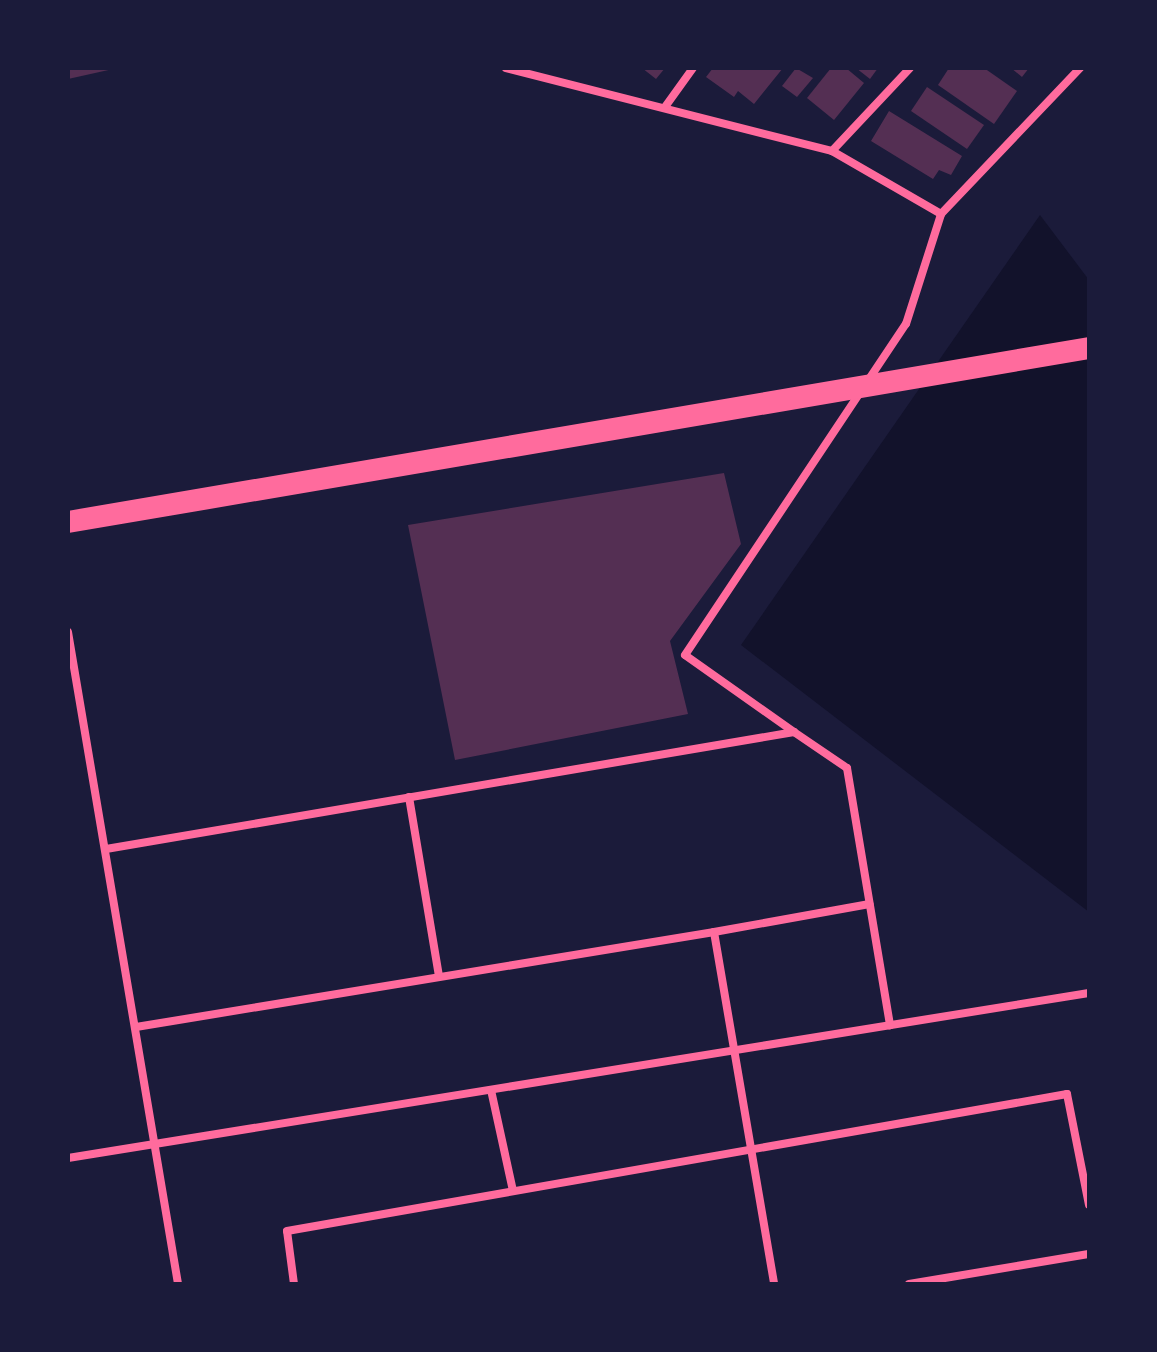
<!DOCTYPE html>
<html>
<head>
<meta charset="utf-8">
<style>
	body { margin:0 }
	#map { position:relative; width:1157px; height:1352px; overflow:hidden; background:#1b1b3a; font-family:"DejaVu Sans",sans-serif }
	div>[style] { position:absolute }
	.water>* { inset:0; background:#12122b }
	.building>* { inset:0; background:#542f53 }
	.minor>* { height:8px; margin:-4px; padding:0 4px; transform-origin:4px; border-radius:4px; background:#ff6b9d }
	.trunk>* { height:22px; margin:-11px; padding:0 11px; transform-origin:11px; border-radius:11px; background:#ff6b9d }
	span { translate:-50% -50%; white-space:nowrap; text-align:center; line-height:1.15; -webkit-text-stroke:8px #1b1b3a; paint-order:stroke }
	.frame { position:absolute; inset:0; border:70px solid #1b1b3a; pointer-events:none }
</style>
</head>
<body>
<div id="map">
	<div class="water">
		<i style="clip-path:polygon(1040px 215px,1089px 280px,1089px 912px,741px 645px)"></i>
	</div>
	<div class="building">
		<i style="clip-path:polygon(68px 68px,113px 68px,113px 69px,68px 79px)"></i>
		<i style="clip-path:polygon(642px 68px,665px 68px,656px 79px)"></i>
		<i style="clip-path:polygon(713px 68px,783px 68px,754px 104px,738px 91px,734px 97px,706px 77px)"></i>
		<i style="clip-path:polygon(796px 68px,813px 78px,797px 97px,782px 86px)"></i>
		<i style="clip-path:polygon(831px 68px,846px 68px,864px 83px,834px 120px,807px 98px)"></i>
		<i style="clip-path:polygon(856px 68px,878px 68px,870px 79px)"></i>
		<i style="clip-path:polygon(949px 68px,984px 68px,1017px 91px,994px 124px,938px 85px)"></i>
		<i style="clip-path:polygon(1011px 68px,1029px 68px,1022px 77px)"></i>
		<i style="clip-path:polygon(927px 87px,984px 125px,967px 149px,911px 111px)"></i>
		<i style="clip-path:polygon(889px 111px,962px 156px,951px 175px,939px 170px,933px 179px,871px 141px)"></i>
		<i style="clip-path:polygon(724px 473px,741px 544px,670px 641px,688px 714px,455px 760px,408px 525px)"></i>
	</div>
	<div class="minor">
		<i style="left:506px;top:68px;width:336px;rotate:14.3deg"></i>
		<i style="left:832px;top:151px;width:126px;rotate:30deg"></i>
		<i style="left:941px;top:214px;width:202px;rotate:-46.4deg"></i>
		<i style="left:665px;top:107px;width:48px;rotate:-54.3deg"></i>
		<i style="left:832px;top:151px;width:114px;rotate:-46.8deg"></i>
		<i style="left:68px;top:632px;width:661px;rotate:80.42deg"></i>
		<i style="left:794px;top:732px;width:133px;rotate:-144.8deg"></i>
		<i style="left:685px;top:655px;width:398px;rotate:-56.3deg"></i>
		<i style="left:906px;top:324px;width:115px;rotate:-72.3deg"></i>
		<i style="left:409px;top:797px;width:182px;rotate:80.5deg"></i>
		<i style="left:106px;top:849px;width:698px;rotate:-9.65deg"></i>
		<i style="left:794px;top:732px;width:64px;rotate:34.2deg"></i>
		<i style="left:847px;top:768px;width:261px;rotate:80.5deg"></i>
		<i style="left:714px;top:932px;width:158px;rotate:-10.2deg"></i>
		<i style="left:136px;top:1027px;width:586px;rotate:-9.33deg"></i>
		<i style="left:714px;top:932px;width:357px;rotate:80.3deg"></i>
		<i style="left:491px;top:1090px;width:103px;rotate:77.7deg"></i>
		<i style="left:68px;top:1158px;width:1034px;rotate:-9.18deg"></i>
		<i style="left:294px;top:1284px;width:53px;rotate:-97.5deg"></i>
		<i style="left:287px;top:1231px;width:792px;rotate:-9.96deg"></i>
		<i style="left:1067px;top:1094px;width:113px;rotate:78.8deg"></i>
		<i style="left:909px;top:1284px;width:182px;rotate:-9.5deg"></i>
	</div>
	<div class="trunk">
		<i style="left:68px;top:522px;width:1036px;rotate:-9.67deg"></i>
	</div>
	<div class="frame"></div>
</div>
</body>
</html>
